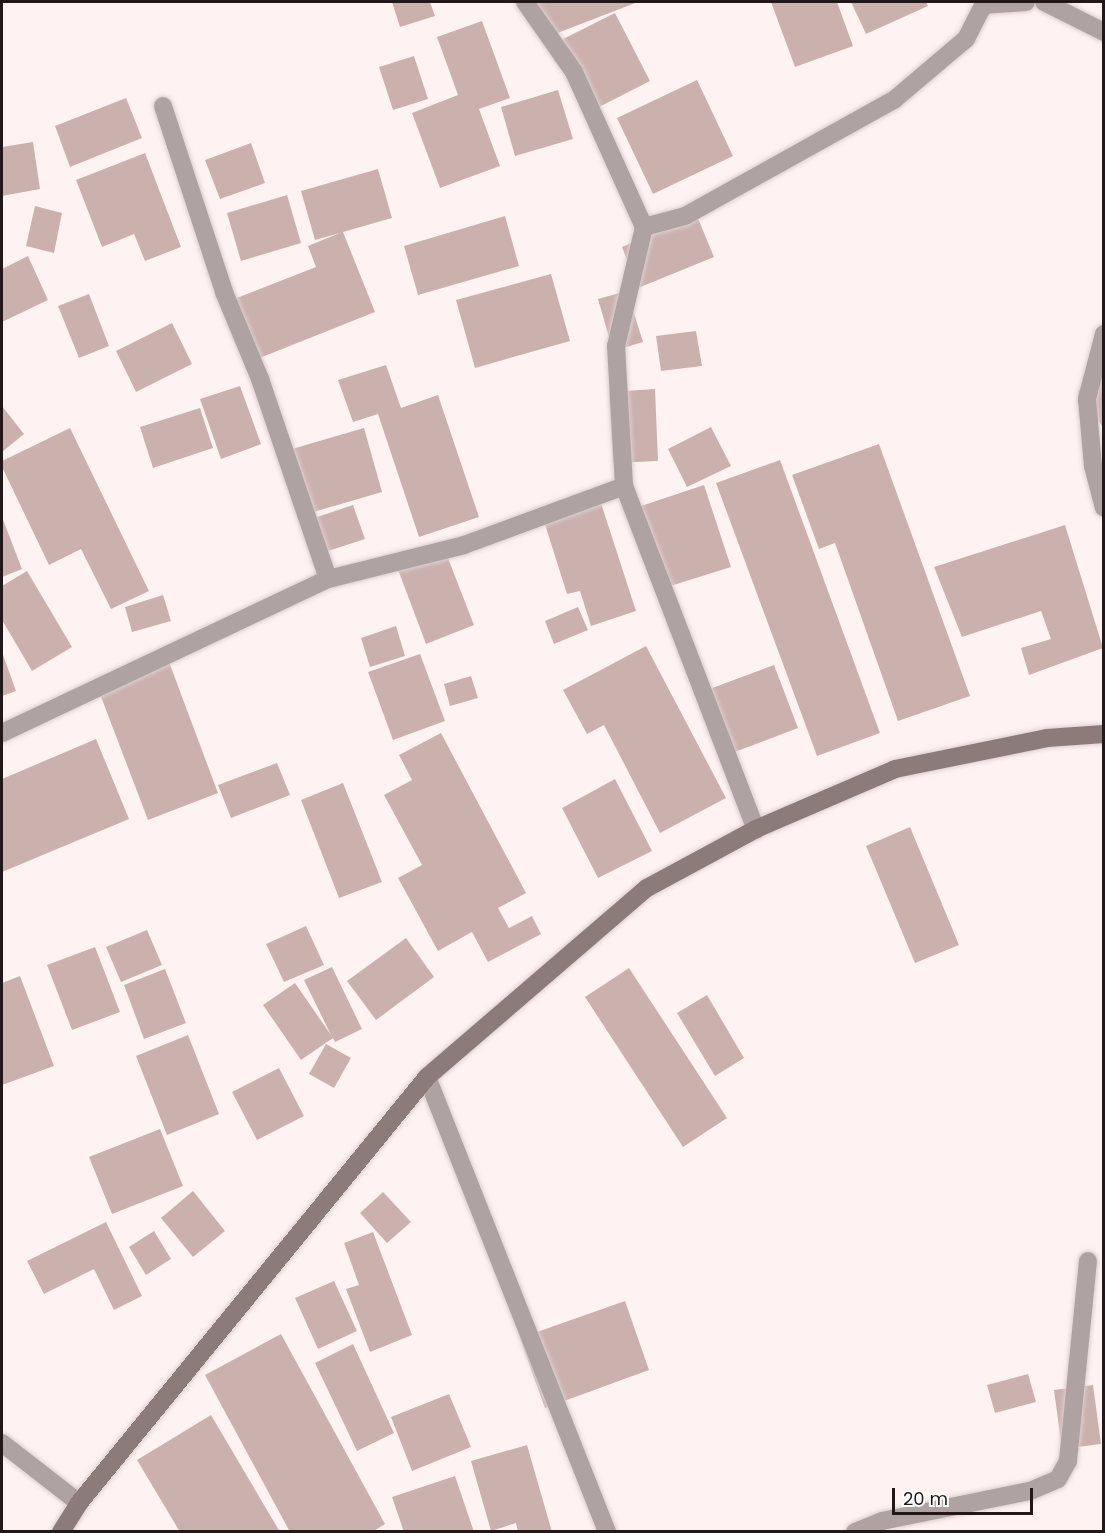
<!DOCTYPE html>
<html>
<head>
<meta charset="utf-8">
<style>
	body { margin:0 }
	#map { position:relative; width:1105px; height:1533px; overflow:hidden; background:#fff3f2; font-family:Poppins,sans-serif }
	div>[style] { position:absolute }
	.building>* { inset:0; background:#cbb1ae }
	.roads { filter:drop-shadow(0 0 2px #dcd0cf) drop-shadow(0 0 2px #dcd0cf) }
	.street>* { height:18px; margin:-9px; padding:0 9px; transform-origin:9px; border-radius:9px; background:#aea3a1 }
	.secondary>* { height:18px; margin:-9px; padding:0 9px; transform-origin:9px; border-radius:9px; background:#8b7b79 }
	span { translate:-50% -50%; white-space:nowrap; text-align:center; line-height:1.15; -webkit-text-stroke:4.5px #fff; paint-order:stroke }
	.frame { position:absolute; inset:0; border:3px solid #221817; pointer-events:none }
	.scale { position:absolute; left:892px; top:1488px; width:141px; height:27px; box-sizing:border-box; border:3px solid #221817; border-top:0; padding-left:8px; font-size:18px; line-height:21px; white-space:nowrap; color:#221817; -webkit-text-stroke:4px #fff; paint-order:stroke }
</style>
</head>
<body>
<div id="map">
	<div class="building">
		<i style="clip-path:polygon(392px 2px,430px 2px,435px 16px,400px 27px)"></i>
		<i style="clip-path:polygon(533px 2px,638px 2px,547px 37px)"></i>
		<i style="clip-path:polygon(771px 2px,837px 2px,853px 46px,795px 67px)"></i>
		<i style="clip-path:polygon(851px 2px,926px 2px,928px 6px,866px 34px)"></i>
		<i style="clip-path:polygon(615px 13px,650px 81px,597px 108px,563px 39px)"></i>
		<i style="clip-path:polygon(482px 21px,510px 98px,479px 109px,500px 166px,440px 188px,412px 113px,458px 95px,437px 37px)"></i>
		<i style="clip-path:polygon(414px 56px,428px 99px,393px 110px,379px 67px)"></i>
		<i style="clip-path:polygon(697px 80px,733px 156px,653px 194px,617px 118px)"></i>
		<i style="clip-path:polygon(558px 90px,573px 139px,515px 156px,501px 107px)"></i>
		<i style="clip-path:polygon(126px 98px,142px 138px,70px 167px,55px 126px)"></i>
		<i style="clip-path:polygon(33px 142px,40px 189px,2px 196px,2px 147px)"></i>
		<i style="clip-path:polygon(251px 143px,265px 183px,220px 199px,205px 160px)"></i>
		<i style="clip-path:polygon(145px 153px,181px 247px,145px 261px,134px 234px,102px 247px,76px 180px)"></i>
		<i style="clip-path:polygon(378px 169px,392px 218px,343px 232px,375px 312px,247px 363px,224px 303px,316px 267px,308px 246px,340px 233px,315px 240px,301px 191px)"></i>
		<i style="clip-path:polygon(287px 195px,301px 243px,241px 261px,227px 213px)"></i>
		<i style="clip-path:polygon(35px 206px,62px 213px,54px 253px,26px 246px)"></i>
		<i style="clip-path:polygon(505px 216px,519px 266px,418px 295px,404px 246px)"></i>
		<i style="clip-path:polygon(697px 216px,714px 257px,638px 288px,622px 247px)"></i>
		<i style="clip-path:polygon(28px 256px,48px 300px,2px 322px,2px 269px)"></i>
		<i style="clip-path:polygon(551px 274px,570px 341px,475px 368px,456px 300px)"></i>
		<i style="clip-path:polygon(627px 291px,643px 342px,613px 351px,598px 299px)"></i>
		<i style="clip-path:polygon(89px 294px,109px 346px,79px 358px,58px 306px)"></i>
		<i style="clip-path:polygon(172px 323px,192px 364px,136px 392px,116px 351px)"></i>
		<i style="clip-path:polygon(696px 331px,702px 366px,661px 371px,656px 336px)"></i>
		<i style="clip-path:polygon(386px 365px,401px 408px,438px 395px,479px 517px,419px 537px,378px 414px,353px 422px,338px 380px)"></i>
		<i style="clip-path:polygon(1104px 374px,1104px 429px,1078px 391px)"></i>
		<i style="clip-path:polygon(240px 386px,261px 444px,221px 459px,200px 399px)"></i>
		<i style="clip-path:polygon(655px 389px,658px 461px,613px 463px,609px 392px)"></i>
		<i style="clip-path:polygon(2px 406px,24px 434px,2px 452px)"></i>
		<i style="clip-path:polygon(200px 408px,213px 448px,153px 468px,140px 427px)"></i>
		<i style="clip-path:polygon(711px 427px,731px 466px,687px 487px,668px 449px)"></i>
		<i style="clip-path:polygon(70px 428px,149px 591px,111px 609px,81px 549px,49px 565px,2px 467px,2px 461px)"></i>
		<i style="clip-path:polygon(364px 428px,382px 492px,310px 513px,292px 449px)"></i>
		<i style="clip-path:polygon(879px 444px,970px 696px,898px 721px,835px 543px,819px 549px,792px 475px)"></i>
		<i style="clip-path:polygon(780px 460px,880px 733px,817px 756px,716px 483px)"></i>
		<i style="clip-path:polygon(704px 485px,731px 567px,664px 588px,638px 507px)"></i>
		<i style="clip-path:polygon(599px 497px,636px 611px,591px 626px,580px 591px,567px 594px,542px 515px)"></i>
		<i style="clip-path:polygon(353px 505px,365px 539px,325px 552px,314px 518px)"></i>
		<i style="clip-path:polygon(2px 517px,22px 569px,2px 577px)"></i>
		<i style="clip-path:polygon(1065px 525px,1103px 648px,1029px 675px,1021px 648px,1051px 639px,1041px 611px,962px 637px,934px 567px)"></i>
		<i style="clip-path:polygon(444px 548px,474px 625px,426px 644px,397px 567px)"></i>
		<i style="clip-path:polygon(27px 571px,72px 647px,32px 671px,2px 620px,2px 586px)"></i>
		<i style="clip-path:polygon(163px 595px,171px 621px,132px 632px,125px 607px)"></i>
		<i style="clip-path:polygon(578px 607px,588px 630px,554px 644px,545px 621px)"></i>
		<i style="clip-path:polygon(396px 626px,405px 656px,370px 667px,361px 638px)"></i>
		<i style="clip-path:polygon(646px 646px,726px 798px,660px 833px,604px 725px,587px 734px,563px 690px)"></i>
		<i style="clip-path:polygon(2px 652px,16px 691px,2px 696px)"></i>
		<i style="clip-path:polygon(166px 654px,218px 793px,148px 820px,95px 681px)"></i>
		<i style="clip-path:polygon(420px 654px,445px 721px,393px 740px,368px 672px)"></i>
		<i style="clip-path:polygon(774px 665px,798px 728px,732px 753px,707px 690px)"></i>
		<i style="clip-path:polygon(471px 676px,478px 698px,450px 706px,444px 684px)"></i>
		<i style="clip-path:polygon(441px 733px,526px 893px,498px 908px,509px 928px,532px 916px,541px 934px,488px 962px,472px 932px,438px 951px,398px 878px,422px 865px,384px 795px,412px 780px,399px 755px)"></i>
		<i style="clip-path:polygon(96px 739px,129px 819px,2px 872px,2px 779px)"></i>
		<i style="clip-path:polygon(277px 763px,290px 795px,231px 818px,218px 785px)"></i>
		<i style="clip-path:polygon(615px 779px,652px 851px,598px 878px,562px 808px)"></i>
		<i style="clip-path:polygon(343px 783px,382px 882px,339px 898px,301px 800px)"></i>
		<i style="clip-path:polygon(910px 827px,959px 945px,915px 963px,866px 846px)"></i>
		<i style="clip-path:polygon(306px 926px,324px 965px,284px 982px,266px 944px)"></i>
		<i style="clip-path:polygon(147px 930px,162px 965px,121px 982px,106px 947px)"></i>
		<i style="clip-path:polygon(406px 938px,434px 977px,376px 1020px,347px 981px)"></i>
		<i style="clip-path:polygon(95px 947px,120px 1012px,72px 1030px,47px 965px)"></i>
		<i style="clip-path:polygon(332px 967px,362px 1029px,335px 1042px,333px 1038px,301px 1060px,263px 1005px,295px 983px,331px 1035px,304px 980px)"></i>
		<i style="clip-path:polygon(629px 968px,727px 1118px,683px 1147px,585px 997px)"></i>
		<i style="clip-path:polygon(165px 969px,186px 1023px,144px 1039px,124px 985px)"></i>
		<i style="clip-path:polygon(20px 976px,54px 1066px,2px 1085px,2px 983px)"></i>
		<i style="clip-path:polygon(707px 995px,744px 1058px,715px 1076px,677px 1013px)"></i>
		<i style="clip-path:polygon(188px 1035px,219px 1114px,167px 1135px,136px 1056px)"></i>
		<i style="clip-path:polygon(326px 1044px,351px 1058px,334px 1088px,309px 1074px)"></i>
		<i style="clip-path:polygon(279px 1068px,304px 1116px,257px 1140px,232px 1092px)"></i>
		<i style="clip-path:polygon(160px 1129px,183px 1186px,112px 1214px,89px 1157px)"></i>
		<i style="clip-path:polygon(193px 1191px,225px 1231px,193px 1257px,161px 1218px)"></i>
		<i style="clip-path:polygon(383px 1192px,411px 1222px,387px 1243px,360px 1213px)"></i>
		<i style="clip-path:polygon(106px 1222px,142px 1296px,114px 1310px,94px 1269px,44px 1294px,27px 1261px)"></i>
		<i style="clip-path:polygon(154px 1231px,171px 1259px,146px 1275px,129px 1247px)"></i>
		<i style="clip-path:polygon(373px 1232px,412px 1335px,370px 1352px,346px 1289px,359px 1285px,344px 1243px)"></i>
		<i style="clip-path:polygon(334px 1281px,357px 1331px,318px 1349px,295px 1298px)"></i>
		<i style="clip-path:polygon(625px 1301px,649px 1370px,545px 1408px,520px 1338px)"></i>
		<i style="clip-path:polygon(281px 1334px,385px 1524px,372px 1532px,290px 1532px,205px 1375px)"></i>
		<i style="clip-path:polygon(353px 1344px,394px 1433px,357px 1451px,315px 1363px)"></i>
		<i style="clip-path:polygon(1028px 1374px,1036px 1402px,995px 1413px,987px 1385px)"></i>
		<i style="clip-path:polygon(1093px 1385px,1101px 1444px,1062px 1449px,1054px 1390px)"></i>
		<i style="clip-path:polygon(449px 1394px,471px 1447px,412px 1471px,391px 1417px)"></i>
		<i style="clip-path:polygon(211px 1415px,280px 1532px,180px 1532px,137px 1460px)"></i>
		<i style="clip-path:polygon(527px 1445px,552px 1532px,518px 1532px,516px 1523px,491px 1531px,471px 1461px)"></i>
		<i style="clip-path:polygon(455px 1476px,474px 1532px,404px 1532px,392px 1497px)"></i>
	</div>
	<div class="roads">
		<div class="street">
			<i style="left:525px;top:2px;width:85px;rotate:55deg"></i>
			<i style="left:574px;top:72px;width:170px;rotate:65.7deg"></i>
			<i style="left:644px;top:227px;width:122px;rotate:103.2deg"></i>
			<i style="left:616px;top:346px;width:140px;rotate:86.7deg"></i>
			<i style="left:624px;top:486px;width:368px;rotate:69deg"></i>
			<i style="left:1044px;top:2px;width:67px;rotate:26.6deg"></i>
			<i style="left:983px;top:5px;width:43px;rotate:-4deg"></i>
			<i style="left:163px;top:106px;width:196px;rotate:71.8deg"></i>
			<i style="left:224px;top:292px;width:94px;rotate:67.5deg"></i>
			<i style="left:260px;top:379px;width:211px;rotate:71.2deg"></i>
			<i style="left:644px;top:227px;width:42px;rotate:-15deg"></i>
			<i style="left:685px;top:216px;width:240px;rotate:-29.1deg"></i>
			<i style="left:895px;top:99px;width:93px;rotate:-40.2deg"></i>
			<i style="left:966px;top:39px;width:38px;rotate:-63deg"></i>
			<i style="left:1104px;top:334px;width:67px;rotate:104.7deg"></i>
			<i style="left:1087px;top:399px;width:67px;rotate:84.9deg"></i>
			<i style="left:1093px;top:466px;width:43px;rotate:75.3deg"></i>
			<i style="left:2px;top:733px;width:361px;rotate:-25.3deg"></i>
			<i style="left:328px;top:579px;width:140px;rotate:-14deg"></i>
			<i style="left:464px;top:545px;width:171px;rotate:-20.2deg"></i>
			<i style="left:427px;top:1077px;width:489px;rotate:68.4deg"></i>
			<i style="left:2px;top:1443px;width:98px;rotate:37.9deg"></i>
			<i style="left:855px;top:1532px;width:29px;rotate:-22deg"></i>
			<i style="left:882px;top:1521px;width:151px;rotate:-11.5deg"></i>
			<i style="left:1030px;top:1491px;width:30px;rotate:-23deg"></i>
			<i style="left:1058px;top:1479px;width:21px;rotate:-61deg"></i>
			<i style="left:1068px;top:1461px;width:201px;rotate:-84.3deg"></i>
		</div>
		<div class="secondary">
			<i style="left:61px;top:1532px;width:34px;rotate:-58deg"></i>
			<i style="left:79px;top:1503px;width:550px;rotate:-50.75deg"></i>
			<i style="left:427px;top:1077px;width:290px;rotate:-40.7deg"></i>
			<i style="left:647px;top:888px;width:124px;rotate:-28.4deg"></i>
			<i style="left:756px;top:829px;width:151px;rotate:-23.3deg"></i>
			<i style="left:895px;top:769px;width:155px;rotate:-11.5deg"></i>
			<i style="left:1047px;top:738px;width:57px;rotate:-4deg"></i>
		</div>
	</div>
	<div class="frame"></div>
	<div class="scale">20 m</div>
</div>
</body>
</html>
